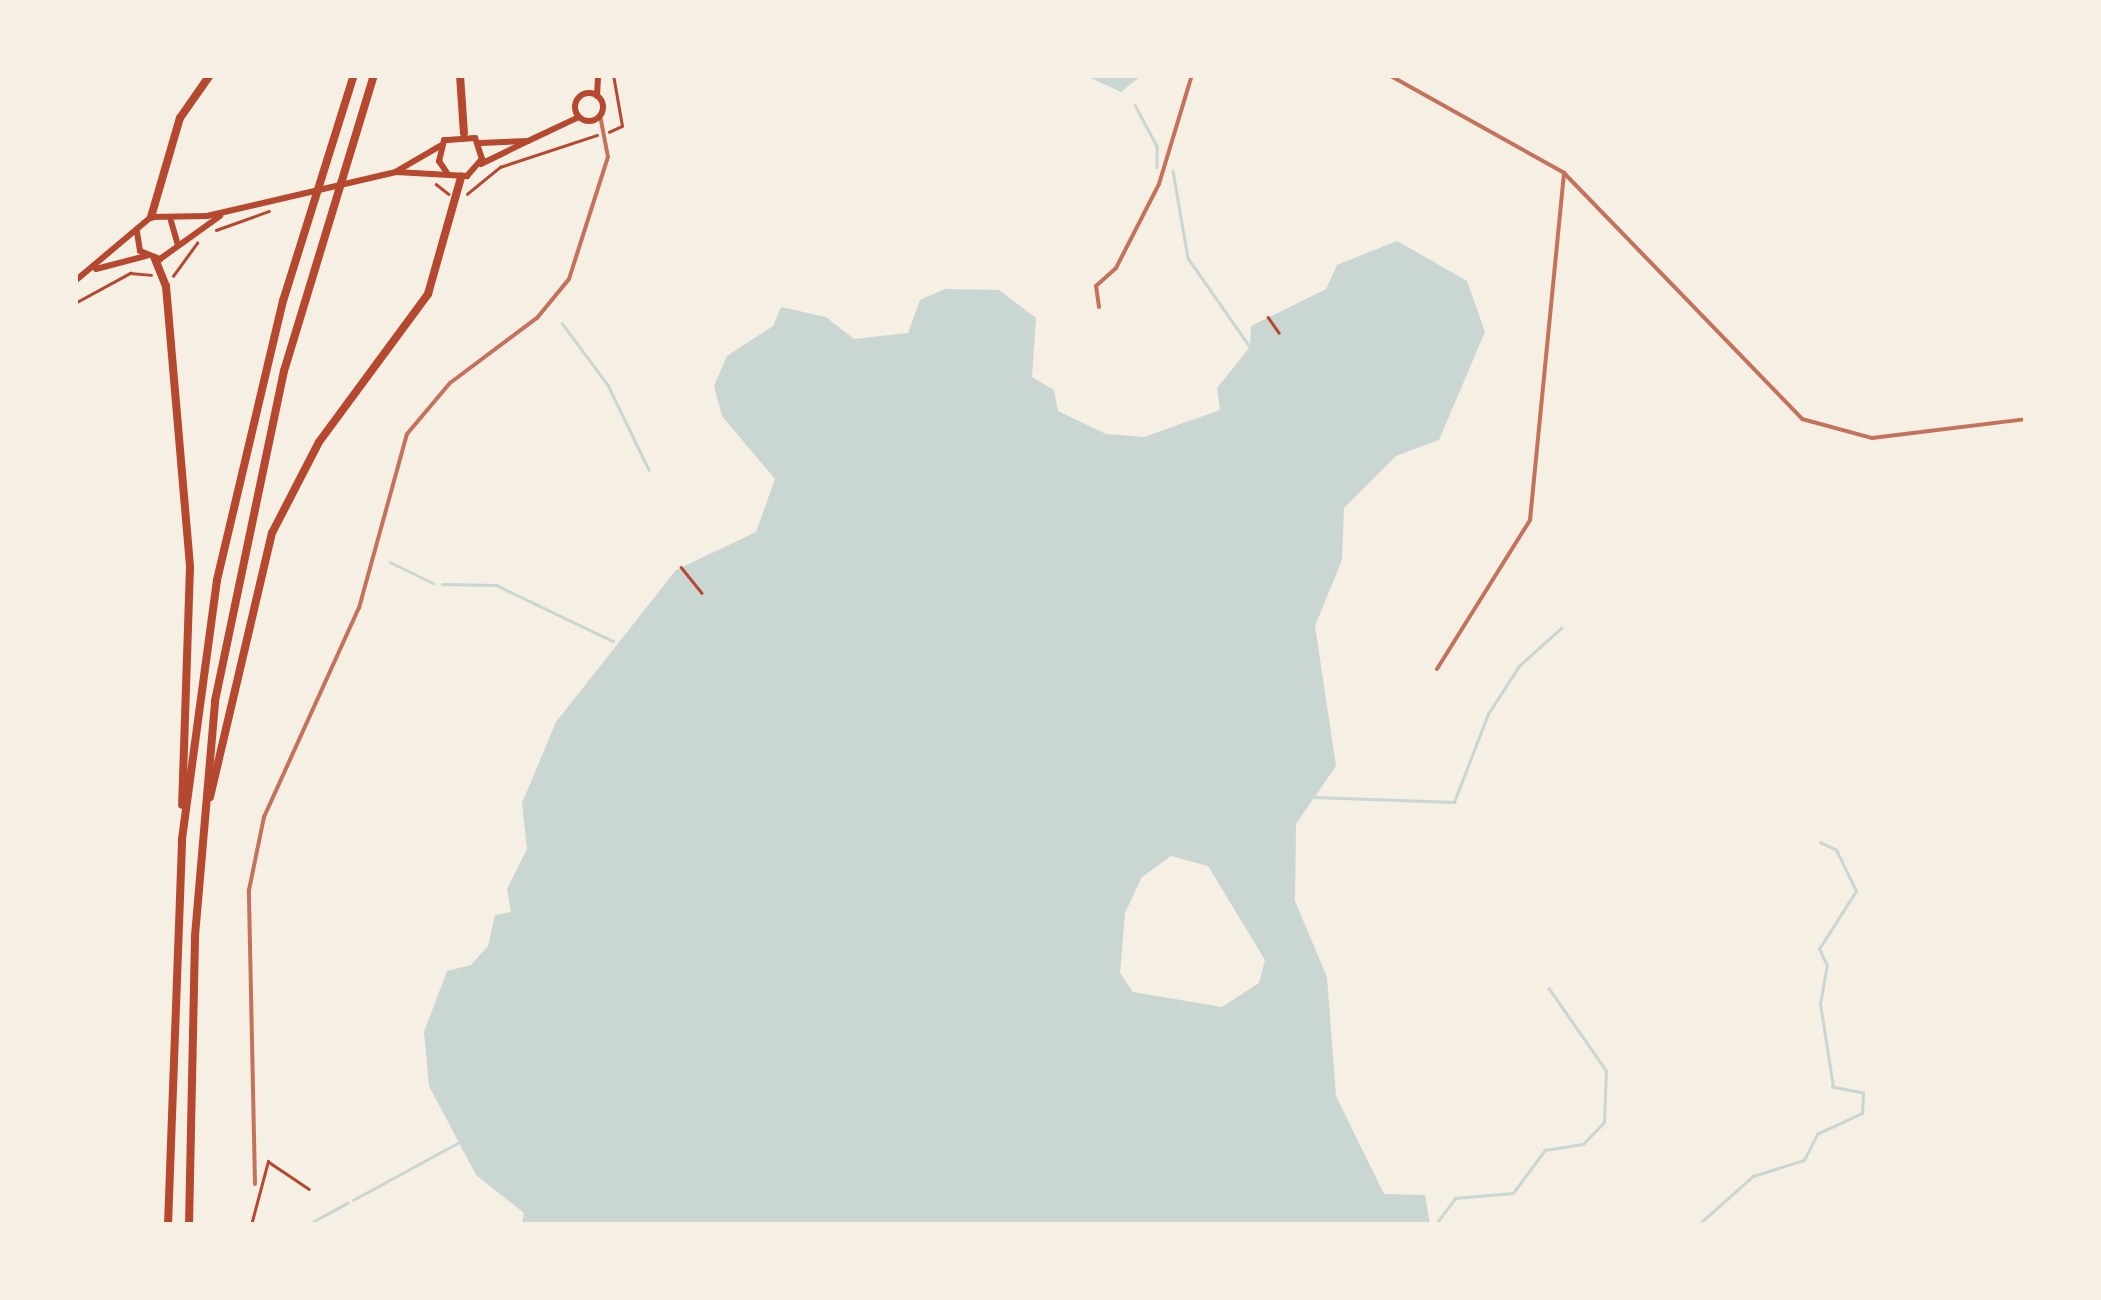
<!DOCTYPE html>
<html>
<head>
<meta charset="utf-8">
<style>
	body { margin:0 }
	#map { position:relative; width:2101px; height:1300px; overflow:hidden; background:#f6efe4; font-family:"Times New Roman",serif }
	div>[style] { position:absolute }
	.water>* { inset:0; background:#c9d6d2 }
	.stream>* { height:2.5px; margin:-1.25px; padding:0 1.25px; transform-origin:1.25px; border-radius:1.25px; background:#c9d6d2 }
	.path>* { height:2.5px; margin:-1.25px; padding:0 1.25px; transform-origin:1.25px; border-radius:1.25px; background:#b5482f }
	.minor>* { height:4px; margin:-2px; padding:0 2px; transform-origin:2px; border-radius:2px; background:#c5725c }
	.secondary>* { height:6px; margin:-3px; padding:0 3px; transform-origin:3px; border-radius:3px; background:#b5482f }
	.secondary>.ring { margin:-3px; padding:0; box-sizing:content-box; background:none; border:6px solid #b5482f; border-radius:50% }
	.motorway>* { height:8px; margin:-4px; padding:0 4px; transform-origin:4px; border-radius:4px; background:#b5482f }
	span { translate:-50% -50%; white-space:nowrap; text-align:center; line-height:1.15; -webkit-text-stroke:8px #f6efe4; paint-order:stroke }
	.frame { position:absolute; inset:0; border:78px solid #f6efe4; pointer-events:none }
</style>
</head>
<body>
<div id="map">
	<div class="water">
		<i style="clip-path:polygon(1084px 75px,1142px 75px,1121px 92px)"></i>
		<i style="clip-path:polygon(evenodd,1397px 241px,1467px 281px,1485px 332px,1439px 440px,1396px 456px,1344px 508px,1342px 560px,1315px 626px,1336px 766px,1296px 824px,1295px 901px,1327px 977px,1336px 1096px,1384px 1194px,1425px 1195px,1430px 1225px,522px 1225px,524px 1213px,476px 1175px,429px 1086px,424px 1032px,447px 971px,471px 965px,488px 946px,495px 915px,511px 912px,507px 889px,527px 849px,522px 803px,556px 722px,676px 570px,756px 532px,775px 479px,722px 416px,714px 386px,727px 356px,773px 326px,781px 307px,826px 317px,854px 339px,908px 333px,920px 300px,945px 289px,999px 290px,1036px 318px,1032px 377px,1054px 390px,1058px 411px,1106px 434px,1144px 437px,1220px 410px,1217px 388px,1250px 347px,1251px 326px,1326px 289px,1337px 265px,1397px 241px,1171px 856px,1208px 866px,1265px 960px,1259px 983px,1222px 1007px,1133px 992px,1120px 973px,1125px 913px,1142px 877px,1171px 856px)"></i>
	</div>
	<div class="stream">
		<i style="left:1135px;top:105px;width:47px;rotate:61.8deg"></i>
		<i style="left:1157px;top:146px;width:21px;rotate:90deg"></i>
		<i style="left:1173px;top:171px;width:88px;rotate:80.2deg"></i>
		<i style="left:1188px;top:258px;width:108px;rotate:55.1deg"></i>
		<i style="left:562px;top:323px;width:77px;rotate:53.4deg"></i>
		<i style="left:608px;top:385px;width:94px;rotate:64.2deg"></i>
		<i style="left:390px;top:562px;width:48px;rotate:26deg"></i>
		<i style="left:442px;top:584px;width:54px;rotate:1.1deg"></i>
		<i style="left:496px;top:585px;width:130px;rotate:25.6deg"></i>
		<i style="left:1315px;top:797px;width:139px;rotate:2.1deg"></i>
		<i style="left:1454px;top:802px;width:94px;rotate:-68.9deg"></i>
		<i style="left:1488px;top:714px;width:57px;rotate:-57.1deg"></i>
		<i style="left:1519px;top:666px;width:57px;rotate:-42.1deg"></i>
		<i style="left:353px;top:1200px;width:128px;rotate:-28.6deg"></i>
		<i style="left:307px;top:1225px;width:46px;rotate:-28.8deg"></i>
		<i style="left:1435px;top:1225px;width:34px;rotate:-53deg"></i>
		<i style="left:1455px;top:1198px;width:58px;rotate:-4.9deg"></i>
		<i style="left:1513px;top:1193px;width:54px;rotate:-53.3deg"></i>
		<i style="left:1545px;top:1150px;width:38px;rotate:-9deg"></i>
		<i style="left:1583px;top:1144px;width:30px;rotate:-46deg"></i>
		<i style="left:1604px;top:1122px;width:51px;rotate:-87.8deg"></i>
		<i style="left:1606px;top:1071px;width:100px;rotate:-124.8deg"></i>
		<i style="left:1698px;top:1225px;width:74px;rotate:-41.7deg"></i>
		<i style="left:1753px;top:1176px;width:53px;rotate:-17.4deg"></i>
		<i style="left:1804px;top:1160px;width:29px;rotate:-63deg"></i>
		<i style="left:1817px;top:1134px;width:50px;rotate:-25deg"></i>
		<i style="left:1862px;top:1113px;width:20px;rotate:-87deg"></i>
		<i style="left:1863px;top:1093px;width:31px;rotate:-169deg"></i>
		<i style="left:1833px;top:1087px;width:84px;rotate:-98.9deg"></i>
		<i style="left:1820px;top:1004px;width:39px;rotate:-80deg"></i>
		<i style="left:1827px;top:966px;width:19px;rotate:-115deg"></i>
		<i style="left:1819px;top:949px;width:69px;rotate:-57.5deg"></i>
		<i style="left:1856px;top:891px;width:46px;rotate:-116deg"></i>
		<i style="left:1836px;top:850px;width:17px;rotate:-155deg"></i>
	</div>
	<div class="path">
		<i style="left:609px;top:132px;width:14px;rotate:-25deg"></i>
		<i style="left:622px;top:126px;width:52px;rotate:-100deg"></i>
		<i style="left:436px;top:184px;width:16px;rotate:38deg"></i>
		<i style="left:467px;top:194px;width:43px;rotate:-39.3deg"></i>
		<i style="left:500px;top:167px;width:102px;rotate:-18.3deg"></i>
		<i style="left:216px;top:230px;width:56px;rotate:-19.7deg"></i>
		<i style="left:173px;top:276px;width:41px;rotate:-54deg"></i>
		<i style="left:75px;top:303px;width:63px;rotate:-28.6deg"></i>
		<i style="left:130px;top:273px;width:21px;rotate:5deg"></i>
		<i style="left:1268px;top:317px;width:19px;rotate:55deg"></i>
		<i style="left:681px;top:567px;width:33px;rotate:51deg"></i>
		<i style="left:269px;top:1162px;width:48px;rotate:34deg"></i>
		<i style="left:251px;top:1225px;width:66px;rotate:-75.1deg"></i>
	</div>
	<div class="minor">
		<i style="left:1389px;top:75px;width:201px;rotate:29.2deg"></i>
		<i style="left:1564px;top:173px;width:342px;rotate:45.9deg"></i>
		<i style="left:1802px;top:419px;width:73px;rotate:15.2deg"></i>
		<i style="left:1872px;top:438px;width:155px;rotate:-7deg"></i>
		<i style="left:1099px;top:307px;width:21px;rotate:-98deg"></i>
		<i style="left:1096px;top:286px;width:27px;rotate:-42deg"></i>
		<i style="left:1116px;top:268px;width:94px;rotate:-62.9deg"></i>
		<i style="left:1159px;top:184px;width:114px;rotate:-73.2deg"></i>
		<i style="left:1437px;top:669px;width:176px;rotate:-58deg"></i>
		<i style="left:1530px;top:520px;width:349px;rotate:-84.4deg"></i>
		<i style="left:255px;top:1184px;width:294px;rotate:-91.2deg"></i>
		<i style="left:249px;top:890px;width:75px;rotate:-78.4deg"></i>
		<i style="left:264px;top:817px;width:230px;rotate:-65.6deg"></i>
		<i style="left:359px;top:608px;width:180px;rotate:-74.6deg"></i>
		<i style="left:407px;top:434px;width:67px;rotate:-49.9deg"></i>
		<i style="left:450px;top:383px;width:109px;rotate:-36.8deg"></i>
		<i style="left:537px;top:318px;width:50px;rotate:-50.6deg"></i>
		<i style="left:569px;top:279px;width:128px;rotate:-72.3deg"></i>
		<i style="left:608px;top:157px;width:43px;rotate:-100.8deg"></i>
	</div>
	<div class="secondary">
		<i class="ring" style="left:575px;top:93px;width:22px;height:22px"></i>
		<i style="left:597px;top:96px;width:21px;rotate:-87deg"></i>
		<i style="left:480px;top:143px;width:48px;rotate:-2.4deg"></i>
		<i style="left:528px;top:141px;width:56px;rotate:-25.2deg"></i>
		<i style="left:481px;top:164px;width:52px;rotate:-26.1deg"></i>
		<i style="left:397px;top:171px;width:50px;rotate:-30.2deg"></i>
		<i style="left:171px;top:221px;width:25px;rotate:74deg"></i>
		<i style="left:137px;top:232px;width:19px;rotate:81deg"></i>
		<i style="left:140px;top:251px;width:22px;rotate:22deg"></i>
		<i style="left:160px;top:259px;width:74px;rotate:-35.6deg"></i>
		<i style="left:96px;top:269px;width:52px;rotate:-14.6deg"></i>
		<i style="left:75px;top:281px;width:99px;rotate:-40.1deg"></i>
		<i style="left:151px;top:217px;width:56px;rotate:-1deg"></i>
		<i style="left:207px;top:216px;width:194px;rotate:-13.1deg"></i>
		<i style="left:396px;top:172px;width:71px;rotate:3.2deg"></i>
		<i style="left:467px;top:176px;width:23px;rotate:-49deg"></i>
		<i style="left:482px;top:159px;width:22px;rotate:-108deg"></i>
		<i style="left:475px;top:138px;width:31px;rotate:176deg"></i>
		<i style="left:444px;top:140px;width:22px;rotate:103deg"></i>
		<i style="left:439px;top:161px;width:14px;rotate:56deg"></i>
	</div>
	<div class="motorway">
		<i style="left:460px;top:75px;width:58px;rotate:86.1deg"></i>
		<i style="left:151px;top:217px;width:103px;rotate:-73.7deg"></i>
		<i style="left:180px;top:118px;width:52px;rotate:-55.1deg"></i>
		<i style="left:155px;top:259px;width:29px;rotate:68deg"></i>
		<i style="left:166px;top:286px;width:282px;rotate:85.1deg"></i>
		<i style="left:190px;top:567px;width:238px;rotate:91.9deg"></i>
		<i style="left:210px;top:797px;width:271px;rotate:-76.8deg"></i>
		<i style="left:272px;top:533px;width:102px;rotate:-62.7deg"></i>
		<i style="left:319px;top:442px;width:184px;rotate:-53.6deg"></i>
		<i style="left:428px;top:294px;width:122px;rotate:-74.2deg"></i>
		<i style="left:168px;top:1225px;width:386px;rotate:-87.9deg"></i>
		<i style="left:182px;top:839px;width:261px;rotate:-82.3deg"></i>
		<i style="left:217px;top:580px;width:287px;rotate:-76.7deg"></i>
		<i style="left:283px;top:301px;width:237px;rotate:-72.6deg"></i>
		<i style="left:189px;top:1225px;width:289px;rotate:-88.8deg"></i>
		<i style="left:195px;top:936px;width:236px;rotate:-85.1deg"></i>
		<i style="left:215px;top:701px;width:337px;rotate:-78.2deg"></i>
		<i style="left:284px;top:371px;width:309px;rotate:-73.1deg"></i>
	</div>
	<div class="frame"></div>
</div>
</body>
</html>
